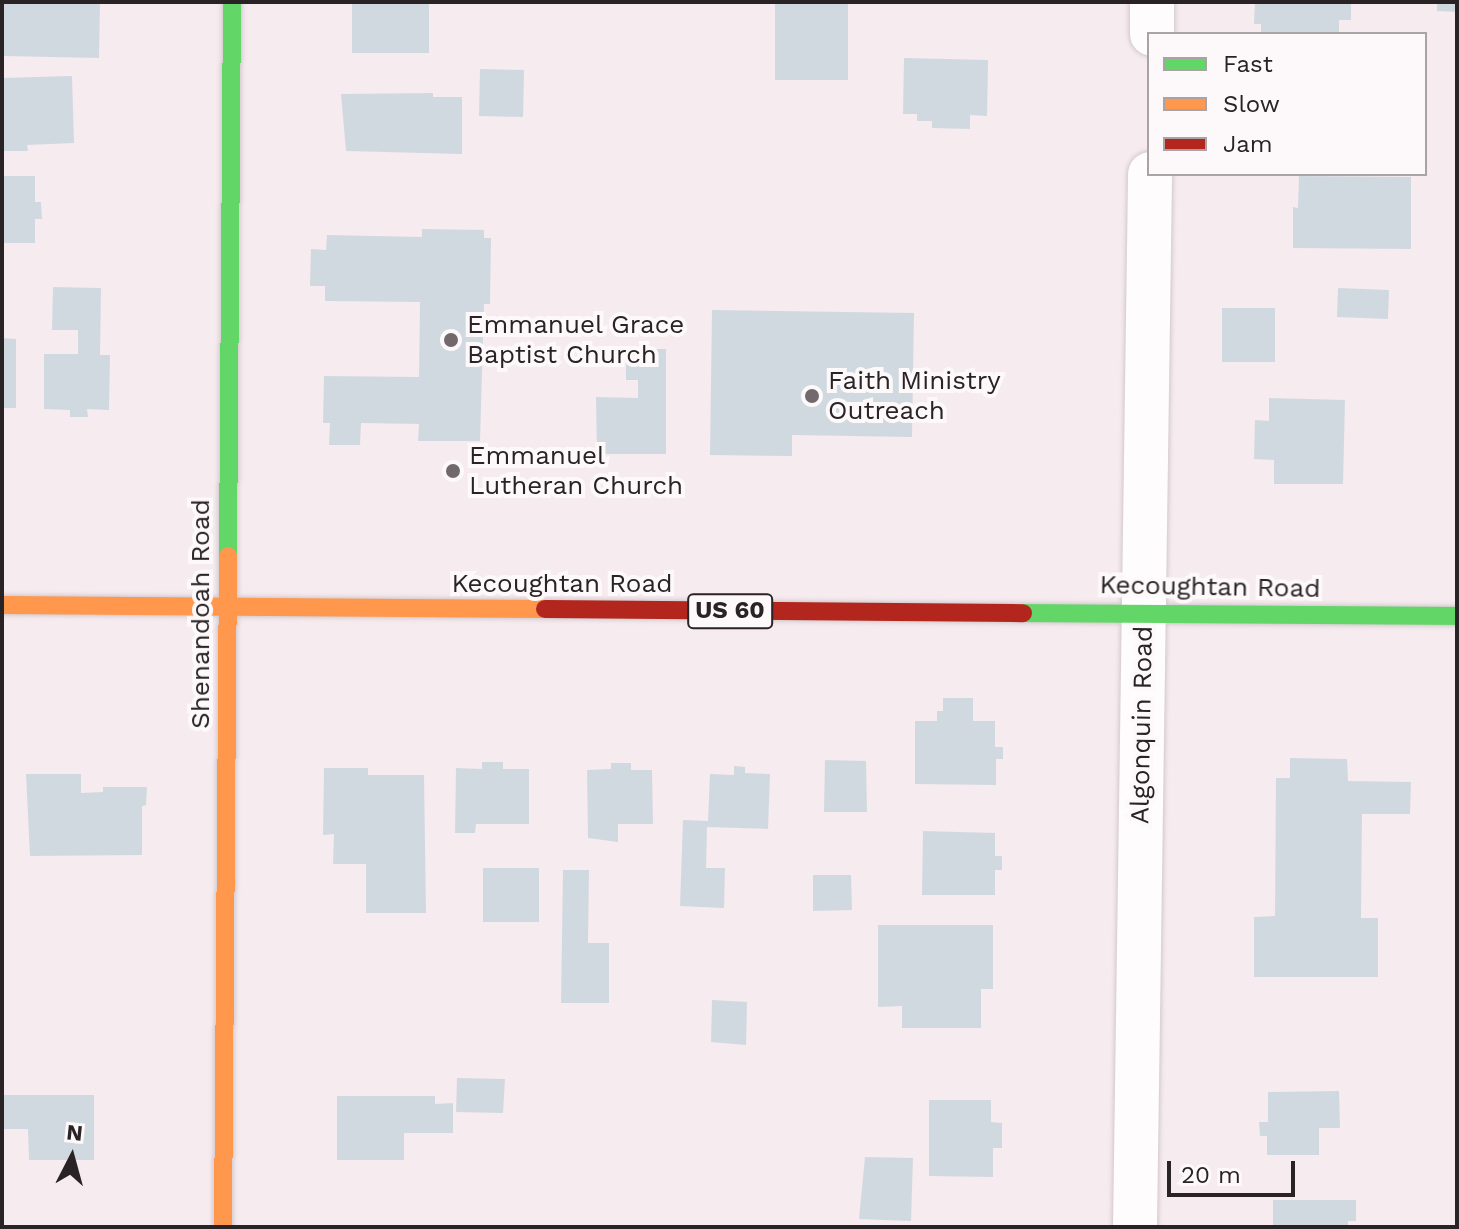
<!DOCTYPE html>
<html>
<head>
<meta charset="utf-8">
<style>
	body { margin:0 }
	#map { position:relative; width:1459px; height:1229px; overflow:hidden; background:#f6ebef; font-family:"Work Sans",sans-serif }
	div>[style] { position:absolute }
	.building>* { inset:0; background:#d1d9e0 }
	.roads { filter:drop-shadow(0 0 2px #d2c9cc) drop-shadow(0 0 2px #d2c9cc) }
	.street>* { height:44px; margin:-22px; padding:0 22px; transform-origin:22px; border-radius:22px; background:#fefcfd }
	.fast>* { height:18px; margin:-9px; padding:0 9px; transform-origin:9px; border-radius:9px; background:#63d668 }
	.slow>* { height:18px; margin:-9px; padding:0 9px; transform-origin:9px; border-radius:9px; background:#ff974d }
	.jam>* { height:18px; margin:-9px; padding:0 9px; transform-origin:9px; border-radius:9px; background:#b3261e }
	.dots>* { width:22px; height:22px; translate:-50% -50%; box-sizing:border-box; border:4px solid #fdf9fa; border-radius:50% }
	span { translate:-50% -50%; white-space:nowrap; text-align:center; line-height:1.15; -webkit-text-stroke:8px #fdf9fa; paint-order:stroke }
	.shield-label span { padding:2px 6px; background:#fdf9fa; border:2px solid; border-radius:6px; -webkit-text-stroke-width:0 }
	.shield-label { font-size:24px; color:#2a2325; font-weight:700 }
	.poi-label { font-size:26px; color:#2a2325 }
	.left { translate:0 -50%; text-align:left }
	.street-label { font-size:26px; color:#2a2325 }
	.frame { position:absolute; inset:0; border:4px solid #2a2325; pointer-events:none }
	.legend { position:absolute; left:1147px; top:32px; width:280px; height:144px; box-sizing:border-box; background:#fdf9fa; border:2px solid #a9a3a5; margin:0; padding:10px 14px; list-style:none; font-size:24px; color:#2a2325 }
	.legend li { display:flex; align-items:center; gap:16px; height:40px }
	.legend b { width:40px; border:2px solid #a9a3a5 }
	.north { position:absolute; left:32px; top:1117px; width:80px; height:80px; -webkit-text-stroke:6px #fdf9fa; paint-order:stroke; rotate:6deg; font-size:22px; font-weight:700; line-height:32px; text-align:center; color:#2a2325 }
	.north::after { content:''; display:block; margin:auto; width:28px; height:36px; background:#2a2325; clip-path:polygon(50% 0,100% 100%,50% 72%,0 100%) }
	.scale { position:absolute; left:1167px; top:1161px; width:128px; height:36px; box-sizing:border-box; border:4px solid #2a2325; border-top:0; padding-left:10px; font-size:24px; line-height:28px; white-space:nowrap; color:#2a2325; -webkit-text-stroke:6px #fdf9fa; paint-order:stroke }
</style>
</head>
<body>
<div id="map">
	<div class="building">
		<i style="clip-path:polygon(3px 2px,100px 2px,99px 58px,2px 56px)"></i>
		<i style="clip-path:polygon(352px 2px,429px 2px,429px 53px,352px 53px)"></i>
		<i style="clip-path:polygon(775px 2px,848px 2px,848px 80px,775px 80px)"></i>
		<i style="clip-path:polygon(1255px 2px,1351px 2px,1351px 20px,1339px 20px,1339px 34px,1261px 34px,1261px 24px,1254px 24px)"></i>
		<i style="clip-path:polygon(1437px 2px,1457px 2px,1457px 12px,1437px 11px)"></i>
		<i style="clip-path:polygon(904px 58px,988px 60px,987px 116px,970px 115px,970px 129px,932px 128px,932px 121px,917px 121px,917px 114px,903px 114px)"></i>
		<i style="clip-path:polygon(480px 69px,524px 70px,523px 117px,479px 116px)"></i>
		<i style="clip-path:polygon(72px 76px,74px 143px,27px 145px,28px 151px,2px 151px,2px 78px)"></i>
		<i style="clip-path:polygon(433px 93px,433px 97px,462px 97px,462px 154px,346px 151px,341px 94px)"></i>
		<i style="clip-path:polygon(2px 176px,35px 176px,35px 202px,41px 202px,42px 219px,35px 219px,35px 243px,2px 243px)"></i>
		<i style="clip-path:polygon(1299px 176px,1411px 177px,1411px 249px,1293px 248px,1293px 207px,1298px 208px)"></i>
		<i style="clip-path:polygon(422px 229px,484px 230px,484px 238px,491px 238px,490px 304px,484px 304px,480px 441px,418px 441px,419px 424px,361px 423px,360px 445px,329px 445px,330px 423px,323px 423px,324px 376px,419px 377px,420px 302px,325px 301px,325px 286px,310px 286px,311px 249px,326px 250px,327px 235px,422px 237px)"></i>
		<i style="clip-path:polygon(53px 287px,101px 288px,100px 355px,110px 355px,109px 410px,87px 409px,88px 417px,70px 417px,70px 410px,44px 409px,44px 354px,78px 354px,78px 330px,52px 330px)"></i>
		<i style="clip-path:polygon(1338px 288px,1389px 290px,1388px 319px,1337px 317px)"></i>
		<i style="clip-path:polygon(1222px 308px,1275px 308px,1275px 362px,1222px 362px)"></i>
		<i style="clip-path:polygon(712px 310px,914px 313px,912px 437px,792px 435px,792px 456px,710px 455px)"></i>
		<i style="clip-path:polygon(2px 338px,16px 339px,16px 408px,2px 408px)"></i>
		<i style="clip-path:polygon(626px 349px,666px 349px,666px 454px,597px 454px,596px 397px,638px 398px,638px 380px,626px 380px)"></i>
		<i style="clip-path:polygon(1269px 398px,1345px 400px,1343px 484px,1274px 484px,1274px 460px,1254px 459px,1255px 420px,1269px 421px)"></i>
		<i style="clip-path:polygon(943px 698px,973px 698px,973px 721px,995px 721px,995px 747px,1003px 747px,1003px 759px,996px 759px,996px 785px,915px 784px,915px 721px,937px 721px,937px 711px,943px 711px)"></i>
		<i style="clip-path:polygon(1290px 758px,1347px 759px,1348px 781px,1411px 782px,1410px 814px,1362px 814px,1361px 918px,1378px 918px,1378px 977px,1254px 977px,1254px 917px,1275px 916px,1276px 778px,1290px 778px)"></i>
		<i style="clip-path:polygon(825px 760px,866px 761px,867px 812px,824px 812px)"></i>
		<i style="clip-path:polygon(482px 762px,503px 762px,503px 769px,529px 769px,529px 824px,476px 824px,475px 833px,455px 833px,456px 768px,482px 769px)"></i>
		<i style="clip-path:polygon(611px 763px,631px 763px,631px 770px,652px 770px,653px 824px,618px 824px,618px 842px,588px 838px,587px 770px,611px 769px)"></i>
		<i style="clip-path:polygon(734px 766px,745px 767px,745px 773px,770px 774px,768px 829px,707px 827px,706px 868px,725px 868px,724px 908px,680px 906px,683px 820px,708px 821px,710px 774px,734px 775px)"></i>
		<i style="clip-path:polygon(324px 768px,368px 768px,368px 775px,424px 775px,426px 913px,366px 913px,366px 864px,333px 864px,334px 834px,323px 835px)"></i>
		<i style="clip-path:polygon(26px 774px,81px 774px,81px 793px,103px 792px,103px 787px,147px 787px,146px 805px,142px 806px,142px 855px,30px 856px)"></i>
		<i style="clip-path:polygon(923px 831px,995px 833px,995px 856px,1002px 856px,1002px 870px,995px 870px,995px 895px,922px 895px)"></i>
		<i style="clip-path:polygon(483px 868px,539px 868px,539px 922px,483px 922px)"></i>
		<i style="clip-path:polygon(563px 870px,589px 870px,588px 943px,609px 943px,609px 1003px,561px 1003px)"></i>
		<i style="clip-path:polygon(813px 875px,851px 875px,852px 910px,813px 911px)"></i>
		<i style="clip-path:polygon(878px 925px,993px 925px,993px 989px,981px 989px,981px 1028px,902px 1028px,902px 1006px,878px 1007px)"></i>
		<i style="clip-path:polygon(712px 1000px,747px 1002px,746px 1045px,711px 1042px)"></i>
		<i style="clip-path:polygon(457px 1078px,505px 1079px,503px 1113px,456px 1112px)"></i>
		<i style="clip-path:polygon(1339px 1091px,1340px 1128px,1319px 1128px,1319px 1155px,1267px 1155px,1267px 1136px,1260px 1136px,1259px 1122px,1268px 1122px,1268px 1092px)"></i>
		<i style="clip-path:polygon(2px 1095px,94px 1095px,94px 1160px,29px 1160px,28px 1129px,2px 1129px)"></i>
		<i style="clip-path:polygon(337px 1096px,435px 1096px,435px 1104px,453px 1103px,453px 1133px,404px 1133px,404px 1160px,337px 1160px)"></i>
		<i style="clip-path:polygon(929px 1100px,991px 1100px,991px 1122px,1002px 1123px,1002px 1148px,993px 1148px,993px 1177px,929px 1176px)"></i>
		<i style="clip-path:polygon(865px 1157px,913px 1158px,911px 1221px,859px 1219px)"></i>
		<i style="clip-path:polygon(1273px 1200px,1356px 1200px,1356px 1221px,1348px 1221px,1348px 1227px,1273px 1227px)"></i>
	</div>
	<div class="roads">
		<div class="street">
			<i style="left:1152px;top:34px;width:32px;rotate:-90deg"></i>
			<i style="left:1135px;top:1227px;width:1053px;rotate:-89.18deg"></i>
		</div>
		<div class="fast">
			<i style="left:228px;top:556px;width:554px;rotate:-89.59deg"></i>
			<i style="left:1023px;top:613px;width:434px;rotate:0.4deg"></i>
		</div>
		<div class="slow">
			<i style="left:2px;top:605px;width:543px;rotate:0.42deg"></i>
			<i style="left:223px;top:1227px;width:671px;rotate:-89.57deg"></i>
		</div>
		<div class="jam">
			<i style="left:545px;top:609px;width:478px;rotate:0.5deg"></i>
		</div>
	</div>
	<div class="dots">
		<i style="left:451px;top:340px;background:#71696c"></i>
		<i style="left:812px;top:396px;background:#71696c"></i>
		<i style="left:453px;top:471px;background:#71696c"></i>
	</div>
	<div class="shield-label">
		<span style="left:730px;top:611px">US 60</span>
	</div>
	<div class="poi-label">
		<span class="left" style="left:467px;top:340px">Emmanuel Grace<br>Baptist Church</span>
		<span class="left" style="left:828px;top:396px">Faith Ministry<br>Outreach</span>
		<span class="left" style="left:469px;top:471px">Emmanuel<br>Lutheran Church</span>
	</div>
	<div class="street-label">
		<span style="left:562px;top:584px">Kecoughtan Road</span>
		<span style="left:1210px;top:587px;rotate:1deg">Kecoughtan Road</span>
		<span style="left:201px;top:614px;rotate:-90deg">Shenandoah Road</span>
		<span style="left:1142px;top:725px;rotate:-89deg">Algonquin Road</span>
	</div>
	<div class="frame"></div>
	<ul class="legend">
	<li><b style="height:10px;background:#63d668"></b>Fast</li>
	<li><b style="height:10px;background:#ff974d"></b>Slow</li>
	<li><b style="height:10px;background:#b3261e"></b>Jam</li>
	</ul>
	<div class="north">N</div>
	<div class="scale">20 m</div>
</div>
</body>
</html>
